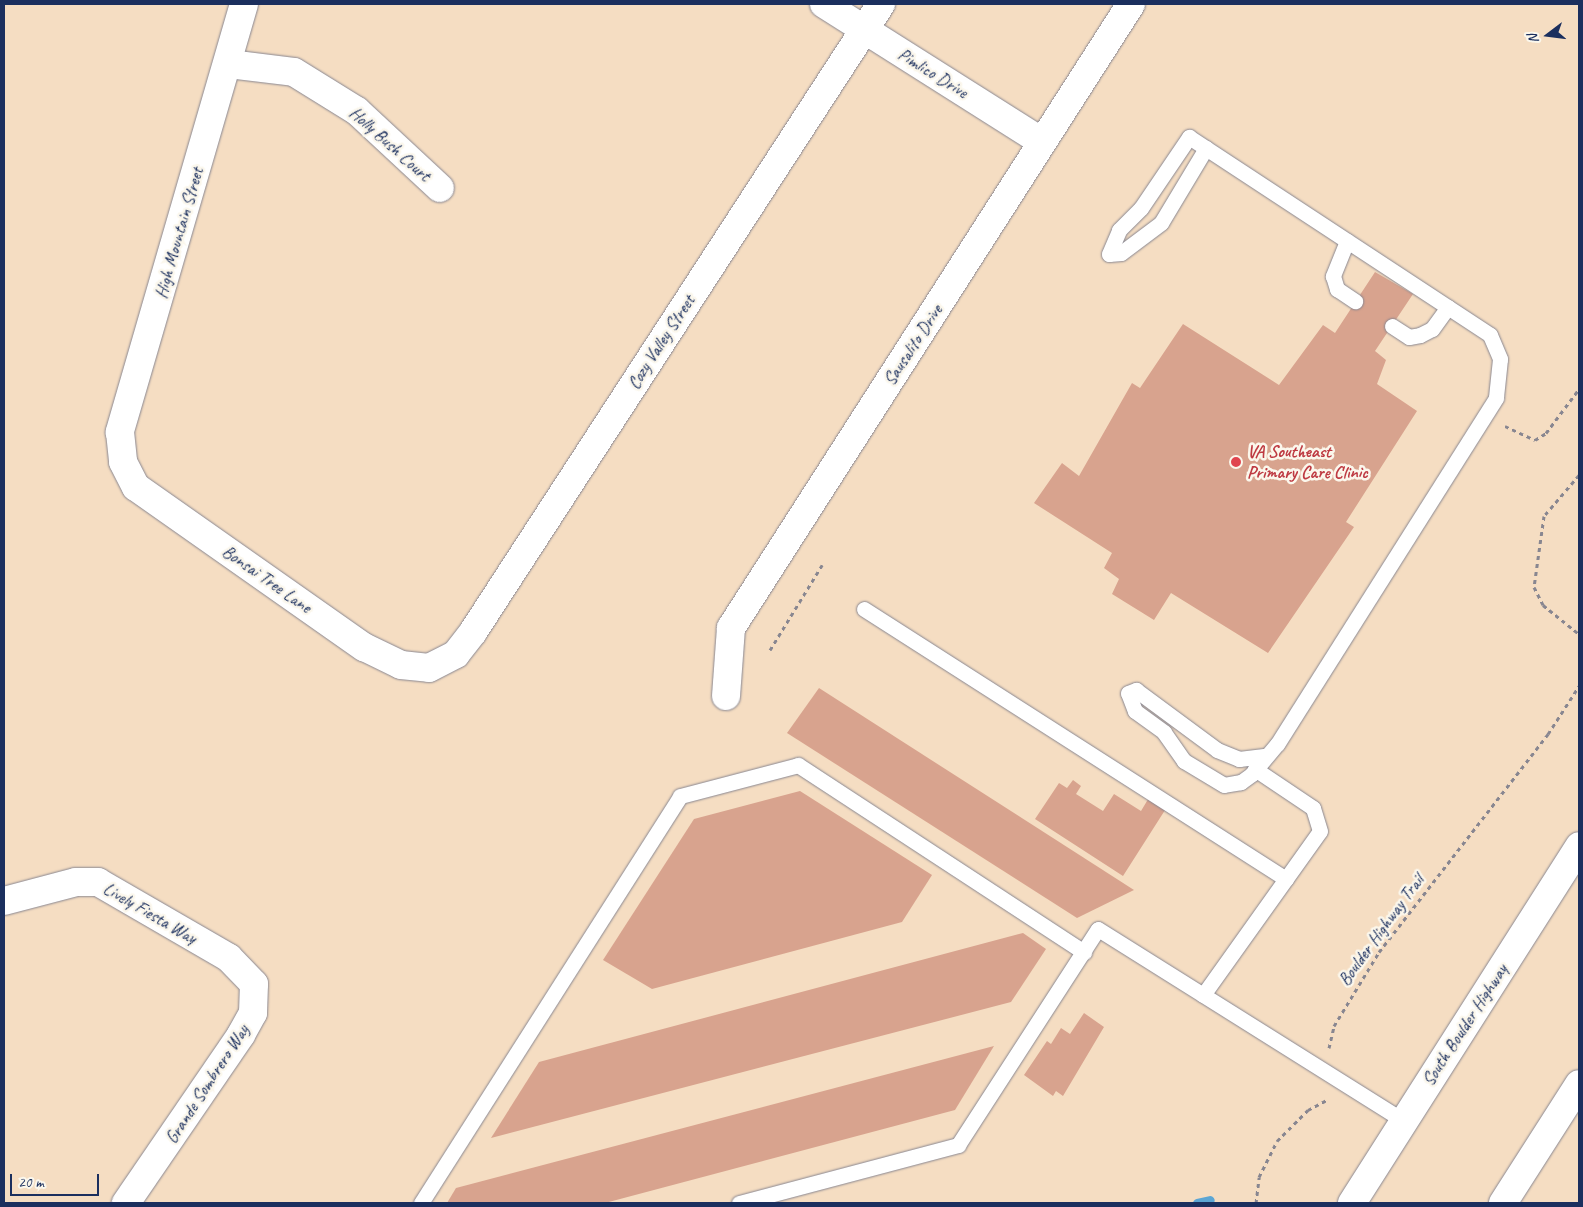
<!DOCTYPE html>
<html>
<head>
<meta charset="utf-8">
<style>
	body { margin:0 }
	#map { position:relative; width:1583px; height:1207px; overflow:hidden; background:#f5ddc2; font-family:Caveat,sans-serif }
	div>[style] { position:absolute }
	.stream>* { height:9px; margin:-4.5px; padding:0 4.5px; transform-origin:4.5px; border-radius:4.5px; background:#5ca6d4 }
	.building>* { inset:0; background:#d8a38e }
	.path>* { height:3px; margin-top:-1.5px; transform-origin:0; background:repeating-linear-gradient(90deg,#888690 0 4px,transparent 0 8px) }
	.roads { filter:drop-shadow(0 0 1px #888690) drop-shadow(0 0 1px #888690) }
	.service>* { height:15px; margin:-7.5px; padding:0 7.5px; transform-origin:7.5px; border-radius:7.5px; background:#fff }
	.minor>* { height:28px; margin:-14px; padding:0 14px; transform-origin:14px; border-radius:14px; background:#fff }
	.primary>* { height:28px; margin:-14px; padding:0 14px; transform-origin:14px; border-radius:14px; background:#fff }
	.dots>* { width:14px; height:14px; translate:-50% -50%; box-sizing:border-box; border:2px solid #fbf7ec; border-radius:50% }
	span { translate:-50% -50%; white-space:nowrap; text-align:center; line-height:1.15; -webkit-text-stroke:5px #fbf7ec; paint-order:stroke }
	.street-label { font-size:18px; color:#1b2f5e }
	.health-label { font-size:18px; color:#be3a42; font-weight:700 }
	.left { translate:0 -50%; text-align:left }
	.frame { position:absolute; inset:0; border:5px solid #1b2f5e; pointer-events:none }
	.north { position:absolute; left:1523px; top:10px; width:50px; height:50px; -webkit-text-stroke:4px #fbf7ec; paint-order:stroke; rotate:255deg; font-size:14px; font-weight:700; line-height:20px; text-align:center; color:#1b2f5e }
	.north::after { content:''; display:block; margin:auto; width:18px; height:22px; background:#1b2f5e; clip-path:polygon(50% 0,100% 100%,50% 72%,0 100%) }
	.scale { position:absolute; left:10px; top:1174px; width:89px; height:22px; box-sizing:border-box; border:2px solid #1b2f5e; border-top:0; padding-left:6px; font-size:15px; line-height:18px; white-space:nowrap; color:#1b2f5e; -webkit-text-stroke:4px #fbf7ec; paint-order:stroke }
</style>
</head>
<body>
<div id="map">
	<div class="stream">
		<i style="left:1197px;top:1203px;width:13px;rotate:-13deg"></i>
	</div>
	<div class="building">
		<i style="clip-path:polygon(1375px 272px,1413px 294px,1375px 351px,1386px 360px,1377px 384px,1417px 411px,1346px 522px,1354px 527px,1268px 653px,1171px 593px,1154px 620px,1112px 594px,1119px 579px,1104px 568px,1112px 553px,1034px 503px,1062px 463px,1079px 476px,1132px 383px,1140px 388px,1183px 324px,1279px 385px,1323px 325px,1335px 333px)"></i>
		<i style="clip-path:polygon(819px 688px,1134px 890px,1077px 918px,787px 733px)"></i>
		<i style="clip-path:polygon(1073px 780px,1081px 786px,1076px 794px,1103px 811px,1114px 794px,1141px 811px,1150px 796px,1167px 807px,1123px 876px,1035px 819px,1059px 783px,1067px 788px)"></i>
		<i style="clip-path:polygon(800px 791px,932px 875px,902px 922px,652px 989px,603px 960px,694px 819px)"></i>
		<i style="clip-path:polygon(1023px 933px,1046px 949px,1011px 1002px,491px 1138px,539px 1062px)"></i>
		<i style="clip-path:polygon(1084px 1013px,1104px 1027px,1063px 1096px,1056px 1091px,1053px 1096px,1024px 1075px,1047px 1041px,1051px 1044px,1061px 1028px,1070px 1034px)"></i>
		<i style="clip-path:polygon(994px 1046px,955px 1110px,605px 1203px,447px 1203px,456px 1188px)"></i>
	</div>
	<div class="path">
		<i style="left:1505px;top:426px;width:33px;rotate:25deg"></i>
		<i style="left:1535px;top:440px;width:13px;rotate:-32deg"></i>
		<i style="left:1546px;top:433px;width:55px;rotate:-53.1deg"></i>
		<i style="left:1579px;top:475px;width:54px;rotate:130.5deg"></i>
		<i style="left:1544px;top:516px;width:72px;rotate:98deg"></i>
		<i style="left:1534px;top:587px;width:20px;rotate:63deg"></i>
		<i style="left:1543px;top:605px;width:46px;rotate:38.9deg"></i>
		<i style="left:770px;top:650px;width:100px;rotate:-58.5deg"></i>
		<i style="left:1329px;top:1048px;width:23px;rotate:-77deg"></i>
		<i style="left:1334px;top:1026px;width:87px;rotate:-58.7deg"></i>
		<i style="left:1379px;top:952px;width:276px;rotate:-52.2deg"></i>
		<i style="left:1548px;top:734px;width:57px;rotate:-57.1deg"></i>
		<i style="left:1256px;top:1203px;width:26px;rotate:-83deg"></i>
		<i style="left:1259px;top:1177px;width:40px;rotate:-63.4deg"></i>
		<i style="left:1277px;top:1141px;width:44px;rotate:-45deg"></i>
		<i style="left:1308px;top:1110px;width:21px;rotate:-28deg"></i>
	</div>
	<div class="roads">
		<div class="service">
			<i style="left:1206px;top:148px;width:87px;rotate:121deg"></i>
			<i style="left:1161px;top:223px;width:50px;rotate:143.1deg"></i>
			<i style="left:1121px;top:253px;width:12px;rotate:175deg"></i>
			<i style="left:1109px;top:254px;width:26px;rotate:-67deg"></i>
			<i style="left:1119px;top:230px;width:31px;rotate:-45deg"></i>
			<i style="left:1141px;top:208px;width:86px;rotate:-55.9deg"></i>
			<i style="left:1189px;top:137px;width:360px;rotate:33.3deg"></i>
			<i style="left:1490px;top:335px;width:26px;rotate:67deg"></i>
			<i style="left:1500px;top:359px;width:39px;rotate:96deg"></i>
			<i style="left:1496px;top:398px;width:409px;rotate:122.3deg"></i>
			<i style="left:1277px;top:744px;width:39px;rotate:130deg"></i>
			<i style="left:1252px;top:774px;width:14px;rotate:144deg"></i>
			<i style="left:1241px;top:782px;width:17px;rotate:170deg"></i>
			<i style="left:1224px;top:785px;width:47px;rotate:-149deg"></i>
			<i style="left:1184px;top:761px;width:35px;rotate:-125deg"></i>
			<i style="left:1164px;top:732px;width:36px;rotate:-144deg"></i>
			<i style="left:1135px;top:711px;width:19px;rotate:-111deg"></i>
			<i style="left:1128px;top:693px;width:9px;rotate:-21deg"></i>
			<i style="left:1136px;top:690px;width:101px;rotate:36.5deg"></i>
			<i style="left:1217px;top:750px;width:24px;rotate:22deg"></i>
			<i style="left:1239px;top:759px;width:25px;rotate:-7deg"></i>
			<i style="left:1347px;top:241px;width:38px;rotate:112deg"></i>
			<i style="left:1333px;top:276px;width:14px;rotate:73deg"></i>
			<i style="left:1337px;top:289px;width:22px;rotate:34deg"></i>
			<i style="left:1392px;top:326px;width:20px;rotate:33deg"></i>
			<i style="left:1409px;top:337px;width:11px;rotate:-10deg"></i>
			<i style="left:1420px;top:335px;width:13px;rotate:-27deg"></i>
			<i style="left:1432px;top:329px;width:27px;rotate:-54deg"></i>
			<i style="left:864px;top:609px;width:501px;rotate:32.61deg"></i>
			<i style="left:1203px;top:995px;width:201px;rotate:-54.5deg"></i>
			<i style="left:1320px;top:831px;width:24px;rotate:-107deg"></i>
			<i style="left:1313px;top:808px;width:70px;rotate:-146.1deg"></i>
			<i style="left:421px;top:1203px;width:482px;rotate:-57.5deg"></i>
			<i style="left:680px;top:796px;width:122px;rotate:-14.7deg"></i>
			<i style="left:798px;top:765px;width:342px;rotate:33.2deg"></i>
			<i style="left:739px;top:1203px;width:227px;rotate:-14.8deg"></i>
			<i style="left:958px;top:1145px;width:257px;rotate:-57.1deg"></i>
			<i style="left:1098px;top:929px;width:361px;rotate:32.1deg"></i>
		</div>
		<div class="minor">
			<i style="left:244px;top:4px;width:446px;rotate:106.2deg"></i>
			<i style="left:120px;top:432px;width:30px;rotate:84deg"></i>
			<i style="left:123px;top:462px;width:28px;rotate:63deg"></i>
			<i style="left:136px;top:487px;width:279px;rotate:35.1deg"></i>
			<i style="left:364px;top:647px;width:41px;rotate:25.9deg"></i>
			<i style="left:401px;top:665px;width:28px;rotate:6deg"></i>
			<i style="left:429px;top:668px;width:30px;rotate:-27deg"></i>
			<i style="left:456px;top:654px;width:28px;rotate:-52deg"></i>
			<i style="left:473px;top:632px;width:749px;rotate:-56.99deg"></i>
			<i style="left:824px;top:4px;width:258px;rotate:32.3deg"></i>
			<i style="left:229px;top:64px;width:65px;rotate:7deg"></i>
			<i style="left:294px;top:72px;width:74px;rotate:31.8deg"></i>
			<i style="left:357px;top:111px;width:113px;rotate:42.9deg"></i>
			<i style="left:726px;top:696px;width:68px;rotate:-85.8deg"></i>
			<i style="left:731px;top:628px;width:741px;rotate:-57.34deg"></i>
			<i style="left:4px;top:901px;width:74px;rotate:-14.8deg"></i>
			<i style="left:76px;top:882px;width:22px"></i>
			<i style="left:98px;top:882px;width:151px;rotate:30.1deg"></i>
			<i style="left:229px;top:958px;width:36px;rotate:46deg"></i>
			<i style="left:254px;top:984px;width:29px;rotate:92deg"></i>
			<i style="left:253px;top:1013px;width:25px;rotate:119deg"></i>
			<i style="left:241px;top:1035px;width:204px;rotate:124.4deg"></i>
		</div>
		<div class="primary">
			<i style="left:1352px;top:1203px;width:423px;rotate:-57.5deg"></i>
			<i style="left:1503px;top:1203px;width:141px;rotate:-57.4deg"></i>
		</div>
	</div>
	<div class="dots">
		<i style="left:1236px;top:462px;background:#e0444e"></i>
	</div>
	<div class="street-label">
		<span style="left:933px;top:73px;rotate:32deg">Pimlico Drive</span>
		<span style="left:390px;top:144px;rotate:42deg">Holly Bush Court</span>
		<span style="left:179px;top:233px;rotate:-74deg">High Mountain Street</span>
		<span style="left:661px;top:342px;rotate:-57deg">Cozy Valley Street</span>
		<span style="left:913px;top:345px;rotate:-57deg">Sausalito Drive</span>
		<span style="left:267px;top:579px;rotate:35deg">Bonsai Tree Lane</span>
		<span style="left:150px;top:913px;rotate:30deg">Lively Fiesta Way</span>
		<span style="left:1381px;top:930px;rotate:-54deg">Boulder Highway Trail</span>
		<span style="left:1465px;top:1025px;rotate:-57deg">South Boulder Highway</span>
		<span style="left:207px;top:1084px;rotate:-57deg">Grande Sombrero Way</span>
	</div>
	<div class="health-label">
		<span class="left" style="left:1247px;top:462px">VA Southeast<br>Primary Care Clinic</span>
	</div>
	<div class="frame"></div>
	<div class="north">N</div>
	<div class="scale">20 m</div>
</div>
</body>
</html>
